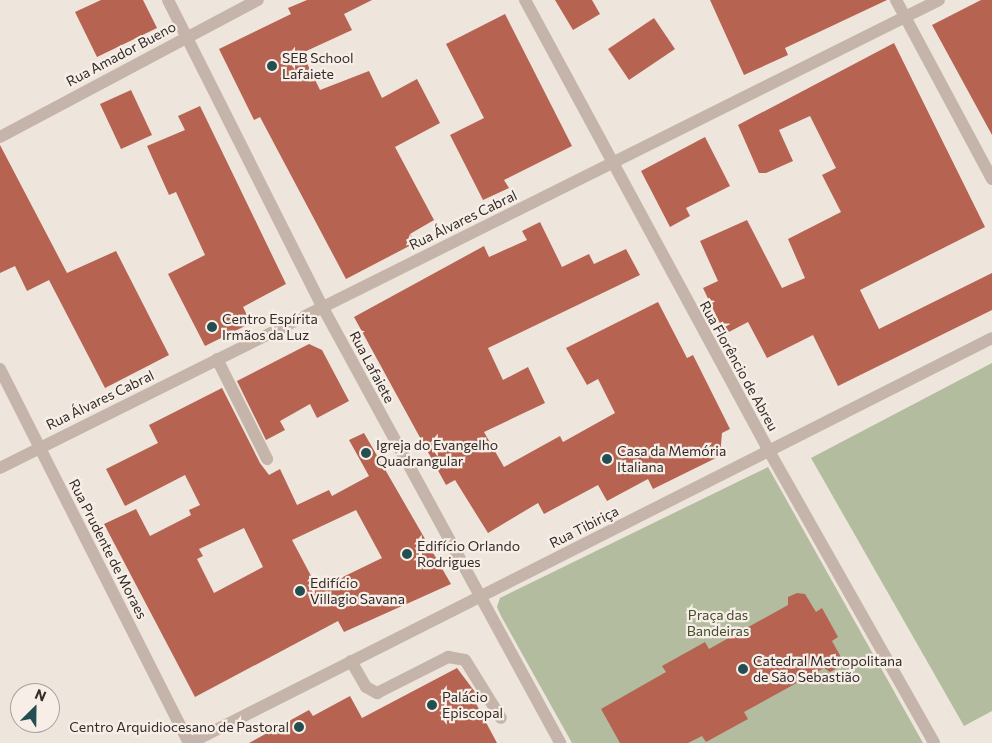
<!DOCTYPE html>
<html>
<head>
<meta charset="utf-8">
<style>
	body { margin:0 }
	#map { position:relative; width:992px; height:743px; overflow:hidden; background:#eee5dc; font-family:Commissioner,sans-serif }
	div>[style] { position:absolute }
	.green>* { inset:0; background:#b3bc9e }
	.building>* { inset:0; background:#b76351 }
	.minor>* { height:12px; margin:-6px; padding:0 6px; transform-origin:6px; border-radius:6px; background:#c5b4a9 }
	.dots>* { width:14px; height:14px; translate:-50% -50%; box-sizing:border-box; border:2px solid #f7efe7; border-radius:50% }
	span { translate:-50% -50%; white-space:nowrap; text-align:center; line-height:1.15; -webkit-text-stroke:4.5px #f7efe7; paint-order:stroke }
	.street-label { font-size:14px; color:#332b28 }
	.poi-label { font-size:14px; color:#332b28 }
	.left { translate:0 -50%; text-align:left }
	.right { translate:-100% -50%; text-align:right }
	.park-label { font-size:14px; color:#454e2f }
	.north { position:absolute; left:10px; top:683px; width:50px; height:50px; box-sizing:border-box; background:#f7efe7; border:1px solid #a9a19b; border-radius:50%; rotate:23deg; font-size:14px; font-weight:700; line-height:20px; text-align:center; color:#332b28 }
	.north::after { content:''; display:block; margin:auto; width:18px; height:22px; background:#234f50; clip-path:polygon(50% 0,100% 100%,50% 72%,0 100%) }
</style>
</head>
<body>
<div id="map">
	<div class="green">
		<i style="clip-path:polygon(992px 363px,992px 711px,964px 726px,811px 458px)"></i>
		<i style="clip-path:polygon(768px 467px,923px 743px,572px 743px,501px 616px,497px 607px,500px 598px)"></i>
	</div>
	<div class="building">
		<i style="clip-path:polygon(101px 0,143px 0,157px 28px,97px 57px,75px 12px)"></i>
		<i style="clip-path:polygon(307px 0,372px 0,344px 14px,352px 30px,302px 53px,320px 90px,369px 71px,382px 98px,417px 79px,440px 123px,395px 147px,434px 220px,410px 234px,415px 243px,346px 279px,260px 117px,254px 120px,219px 49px,291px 14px,288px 8px)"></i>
		<i style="clip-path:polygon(555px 0,592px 0,600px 14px,573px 30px)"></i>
		<i style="clip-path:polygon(710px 0,887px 0,785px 48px,788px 55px,744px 75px)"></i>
		<i style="clip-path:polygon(981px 0,992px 0,992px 135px,932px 25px)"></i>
		<i style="clip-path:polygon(505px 14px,572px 146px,504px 180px,509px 188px,483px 200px,450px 135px,484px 118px,446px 44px)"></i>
		<i style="clip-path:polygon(654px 18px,675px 49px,629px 80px,608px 49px)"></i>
		<i style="clip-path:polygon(894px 43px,985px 227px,860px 290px,879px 329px,992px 273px,992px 310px,838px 386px,813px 335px,767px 358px,748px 322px,725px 334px,703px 288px,718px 281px,700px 241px,747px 220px,782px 288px,805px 278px,788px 239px,841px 212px,822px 175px,836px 168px,810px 116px,779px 130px,793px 161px,766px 173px,759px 173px,738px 125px)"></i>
		<i style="clip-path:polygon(131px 90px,152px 135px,121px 149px,100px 104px)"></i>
		<i style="clip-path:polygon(200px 106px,286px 284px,243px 307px,251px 323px,205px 346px,168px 274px,205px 255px,176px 192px,169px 195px,147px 146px,185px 130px,178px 116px)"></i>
		<i style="clip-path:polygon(705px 137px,730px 186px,686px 208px,690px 216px,670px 227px,641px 171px)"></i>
		<i style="clip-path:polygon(0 145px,67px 273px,116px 251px,169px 355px,105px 388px,49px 280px,27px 291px,15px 266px,0 273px)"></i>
		<i style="clip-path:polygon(540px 222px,562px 267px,589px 254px,594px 264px,626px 249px,640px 275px,488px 348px,503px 380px,528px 367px,545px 403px,484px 432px,504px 467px,560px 436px,563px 442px,615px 413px,598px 379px,587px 385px,566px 348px,658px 302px,687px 358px,693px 355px,730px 429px,722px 433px,720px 456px,653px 489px,648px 479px,607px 501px,598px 485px,544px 514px,538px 503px,488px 533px,455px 480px,446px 485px,354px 317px,484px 246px,489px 257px,527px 240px,522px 231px)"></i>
		<i style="clip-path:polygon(309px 344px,322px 350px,349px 401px,317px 418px,310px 404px,280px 421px,285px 430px,266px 440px,237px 381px)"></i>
		<i style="clip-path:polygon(evenodd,222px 388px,260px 463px,269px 475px,280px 469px,297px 505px,329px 490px,332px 496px,369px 476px,349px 440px,364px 433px,451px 584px,344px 632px,338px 621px,195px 697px,104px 524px,136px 509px,150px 536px,191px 515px,189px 510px,200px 505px,185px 475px,125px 506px,106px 469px,158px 443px,149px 425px,222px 388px,356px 510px,382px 558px,318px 589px,292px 540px,356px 510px,222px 388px,244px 528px,263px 567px,214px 593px,197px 559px,203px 556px,199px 549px,244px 528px)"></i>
		<i style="clip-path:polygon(797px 593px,805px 594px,816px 612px,822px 608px,838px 637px,832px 641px,842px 659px,839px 667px,830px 672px,824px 668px,744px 712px,748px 719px,706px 742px,702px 736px,688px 743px,620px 743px,601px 709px,666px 672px,662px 666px,705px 642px,709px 649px,788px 605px,788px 597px)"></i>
		<i style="clip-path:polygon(457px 668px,478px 696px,473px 698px,497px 743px,249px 743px,309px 710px,313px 716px,350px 696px,362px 718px)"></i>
	</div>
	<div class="minor">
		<i style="left:168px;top:0;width:343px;rotate:63.3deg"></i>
		<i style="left:322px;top:306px;width:498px;rotate:61.4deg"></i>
		<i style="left:525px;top:0;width:513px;rotate:61.59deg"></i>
		<i style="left:769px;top:451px;width:335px;rotate:60.5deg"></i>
		<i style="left:896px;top:0;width:203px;rotate:61.8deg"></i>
		<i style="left:0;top:137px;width:292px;rotate:-28deg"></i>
		<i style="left:217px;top:359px;width:112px;rotate:63.4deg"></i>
		<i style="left:0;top:369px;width:419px;rotate:63.2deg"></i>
		<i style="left:0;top:468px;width:1049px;rotate:-26.49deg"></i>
		<i style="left:351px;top:661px;width:30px;rotate:60deg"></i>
		<i style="left:366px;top:687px;width:13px;rotate:29deg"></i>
		<i style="left:377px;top:693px;width:80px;rotate:-26.9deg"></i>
		<i style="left:448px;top:657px;width:17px;rotate:10deg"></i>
		<i style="left:465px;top:660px;width:68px;rotate:58.2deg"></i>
		<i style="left:190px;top:743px;width:898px;rotate:-26.79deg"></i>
	</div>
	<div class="dots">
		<i style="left:272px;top:66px;background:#234f50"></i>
		<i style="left:212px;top:327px;background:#234f50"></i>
		<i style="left:366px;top:453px;background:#234f50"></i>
		<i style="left:607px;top:459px;background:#234f50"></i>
		<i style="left:407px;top:554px;background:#234f50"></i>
		<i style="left:300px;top:591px;background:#234f50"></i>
		<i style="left:743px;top:669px;background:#234f50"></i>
		<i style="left:432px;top:705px;background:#234f50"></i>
		<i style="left:299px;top:727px;background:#234f50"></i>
	</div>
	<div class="street-label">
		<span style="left:121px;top:54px;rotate:-28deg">Rua Amador Bueno</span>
		<span style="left:463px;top:220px;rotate:-26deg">Rua Álvares Cabral</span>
		<span style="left:739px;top:366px;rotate:61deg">Rua Florêncio de Abreu</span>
		<span style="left:372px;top:367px;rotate:62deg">Rua Lafaiete</span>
		<span style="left:100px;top:400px;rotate:-26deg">Rua Álvares Cabral</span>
		<span style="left:584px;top:527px;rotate:-27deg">Rua Tibiriça</span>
		<span style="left:108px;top:549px;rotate:63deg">Rua Prudente de Moraes</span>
	</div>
	<div class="poi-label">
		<span class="left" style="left:282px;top:66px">SEB School<br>Lafaiete</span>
		<span class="left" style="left:222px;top:327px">Centro Espírita<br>Irmãos da Luz</span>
		<span class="left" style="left:376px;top:453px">Igreja do Evangelho<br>Quadrangular</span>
		<span class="left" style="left:617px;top:459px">Casa da Memória<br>Italiana</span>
		<span class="left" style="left:417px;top:554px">Edifício Orlando<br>Rodrigues</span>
		<span class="left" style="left:310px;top:591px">Edifício<br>Villagio Savana</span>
		<span class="left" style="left:753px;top:669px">Catedral Metropolitana<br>de São Sebastião</span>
		<span class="left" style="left:442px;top:705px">Palácio<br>Episcopal</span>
		<span class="right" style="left:289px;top:727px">Centro Arquidiocesano de Pastoral</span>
	</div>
	<div class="park-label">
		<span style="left:718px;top:623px">Praça das<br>Bandeiras</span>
	</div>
	<div class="north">N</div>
</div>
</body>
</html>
